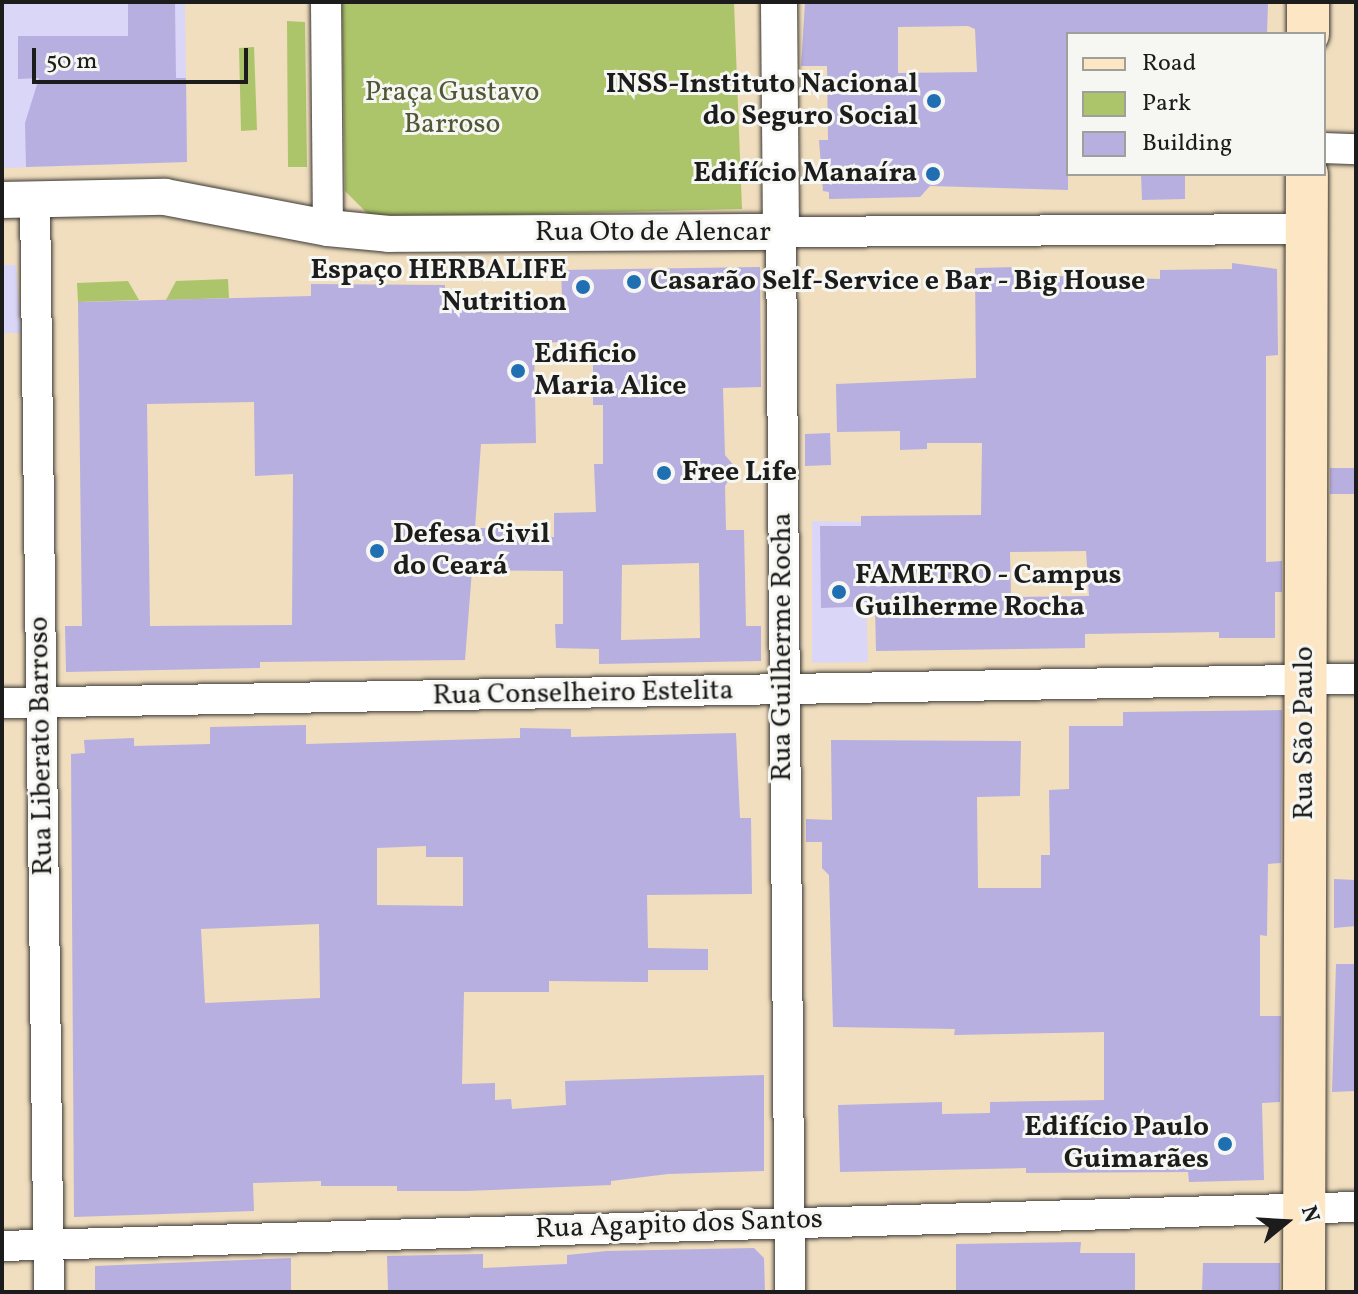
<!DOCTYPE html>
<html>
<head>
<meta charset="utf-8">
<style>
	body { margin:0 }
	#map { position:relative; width:1358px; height:1294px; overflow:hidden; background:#f0debf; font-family:Vollkorn,serif }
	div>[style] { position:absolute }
	.built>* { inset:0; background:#dad6f7 }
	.green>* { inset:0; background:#adc56a }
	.building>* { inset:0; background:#b7afdf }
	.roads { filter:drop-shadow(0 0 2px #3c3934) drop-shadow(0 0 2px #3c3934) }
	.minor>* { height:30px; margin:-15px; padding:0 15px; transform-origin:15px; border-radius:15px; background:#fff }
	.tertiary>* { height:36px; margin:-18px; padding:0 18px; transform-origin:18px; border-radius:18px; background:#fff }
	.secondary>* { height:42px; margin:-21px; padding:0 21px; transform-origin:21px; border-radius:21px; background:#fce6c4 }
	.dots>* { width:22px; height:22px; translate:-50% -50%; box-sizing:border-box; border:4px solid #f6f6f2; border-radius:50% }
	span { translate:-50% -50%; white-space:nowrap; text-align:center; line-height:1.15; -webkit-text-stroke:6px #f6f6f2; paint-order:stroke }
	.poi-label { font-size:28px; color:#1c1c1c; font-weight:700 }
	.right { translate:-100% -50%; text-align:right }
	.left { translate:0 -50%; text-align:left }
	.park-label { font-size:28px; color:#4f5737 }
	.street-label { font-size:28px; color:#1c1c1c }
	.frame { position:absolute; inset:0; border:4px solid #1c1c1c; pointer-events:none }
	.legend { position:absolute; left:1066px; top:32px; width:260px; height:144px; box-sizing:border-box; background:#f6f6f2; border:2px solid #9f9f9c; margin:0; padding:10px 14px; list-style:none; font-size:24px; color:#1c1c1c }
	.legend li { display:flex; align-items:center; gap:16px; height:40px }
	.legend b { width:40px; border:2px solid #9f9f9c }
	.north { position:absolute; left:1246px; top:1182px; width:80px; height:80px; -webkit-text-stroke:6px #f6f6f2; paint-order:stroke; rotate:72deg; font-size:22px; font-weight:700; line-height:32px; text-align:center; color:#1c1c1c }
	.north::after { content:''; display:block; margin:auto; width:28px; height:36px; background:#1c1c1c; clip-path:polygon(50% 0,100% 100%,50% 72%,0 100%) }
	.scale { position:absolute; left:32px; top:48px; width:216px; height:36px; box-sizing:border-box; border:4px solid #1c1c1c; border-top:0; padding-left:10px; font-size:24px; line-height:28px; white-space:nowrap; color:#1c1c1c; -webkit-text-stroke:6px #f6f6f2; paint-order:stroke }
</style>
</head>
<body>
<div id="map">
	<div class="built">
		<i style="clip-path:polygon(2px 2px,185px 2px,187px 162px,2px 168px)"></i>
		<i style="clip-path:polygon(2px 265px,16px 265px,21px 333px,2px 333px)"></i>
		<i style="clip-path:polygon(812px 521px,864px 522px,868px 662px,812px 663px)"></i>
	</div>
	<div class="green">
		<i style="clip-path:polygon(342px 2px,734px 2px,742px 209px,372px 218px,345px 191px)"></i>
		<i style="clip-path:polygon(287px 21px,305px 22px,307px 167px,288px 167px)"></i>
		<i style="clip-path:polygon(254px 47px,257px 130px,241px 131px,239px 48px)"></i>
		<i style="clip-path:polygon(228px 279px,229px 298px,166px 300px,176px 281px)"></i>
		<i style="clip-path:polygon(128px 281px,139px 300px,78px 302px,77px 283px)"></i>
	</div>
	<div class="building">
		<i style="clip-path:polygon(128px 2px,175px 2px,176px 78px,186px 78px,187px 162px,26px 167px,25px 123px,39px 78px,18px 79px,18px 36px,128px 36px)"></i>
		<i style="clip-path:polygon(evenodd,1268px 2px,1267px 34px,1068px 34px,1068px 190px,930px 186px,920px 197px,829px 199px,829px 192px,823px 191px,819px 140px,828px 140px,827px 66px,801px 66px,805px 3px,1268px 2px,968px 26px,975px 29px,977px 72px,898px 73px,898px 27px,968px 26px)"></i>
		<i style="clip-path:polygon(1141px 174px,1185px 174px,1185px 199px,1142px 200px)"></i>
		<i style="clip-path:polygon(evenodd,1232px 263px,1277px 269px,1278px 355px,1266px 356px,1266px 562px,1282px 561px,1282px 592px,1275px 592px,1275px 638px,1219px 638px,1219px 632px,1085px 634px,1085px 648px,876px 651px,875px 606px,821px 608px,820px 526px,861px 526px,861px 516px,981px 515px,982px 443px,927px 443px,927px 449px,900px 450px,900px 431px,837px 432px,836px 384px,976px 378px,975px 268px,1022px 267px,1023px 275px,1160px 279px,1160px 270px,1232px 269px,1232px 263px,1086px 551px,1089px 596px,1011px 597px,1010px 552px,1086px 551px)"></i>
		<i style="clip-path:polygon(evenodd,760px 267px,761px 387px,723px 388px,725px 455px,736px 468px,725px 486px,726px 530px,744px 530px,746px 626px,761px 626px,761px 661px,599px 664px,599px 649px,556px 648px,555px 624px,563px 624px,563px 571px,472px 570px,465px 660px,260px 662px,260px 668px,66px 672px,65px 626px,82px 626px,78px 302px,311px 296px,311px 284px,445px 285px,445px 299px,562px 296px,561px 270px,760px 267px,593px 341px,593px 405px,603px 405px,603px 464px,594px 464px,596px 512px,554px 513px,554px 537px,508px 536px,508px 528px,475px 528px,481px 444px,536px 443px,534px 343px,593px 341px,760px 267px,254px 402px,255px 476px,293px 474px,292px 625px,150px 626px,147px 404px,254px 402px,760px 267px,699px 563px,700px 638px,621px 640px,622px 565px,699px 563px)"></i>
		<i style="clip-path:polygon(830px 433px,831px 465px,805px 466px,805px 434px)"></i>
		<i style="clip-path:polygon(1330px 468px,1356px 468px,1356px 494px,1330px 494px)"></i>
		<i style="clip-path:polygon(1282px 710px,1281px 863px,1268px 864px,1267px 936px,1260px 935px,1260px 1016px,1281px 1016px,1280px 1102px,1262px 1103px,1264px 1180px,1189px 1182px,1188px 1172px,1026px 1173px,1026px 1168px,840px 1172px,838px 1105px,942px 1102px,942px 1114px,990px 1113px,990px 1102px,1104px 1100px,1104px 1032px,954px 1035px,955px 1029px,833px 1027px,829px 875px,822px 868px,822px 842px,806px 842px,806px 819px,832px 820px,831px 740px,1021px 741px,1020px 796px,977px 797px,978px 888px,1041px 888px,1041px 855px,1050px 855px,1049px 790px,1069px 789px,1069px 726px,1123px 726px,1123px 712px)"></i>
		<i style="clip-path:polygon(evenodd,306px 725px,306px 744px,520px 738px,520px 728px,571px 729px,571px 737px,736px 733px,740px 818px,751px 818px,752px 894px,647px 895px,648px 948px,708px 949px,708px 970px,648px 970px,648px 982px,549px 981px,549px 992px,464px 992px,462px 1084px,495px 1083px,495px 1100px,511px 1099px,512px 1109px,566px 1105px,565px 1081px,764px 1075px,764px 1171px,668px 1174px,611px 1181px,611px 1185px,467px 1191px,397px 1191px,397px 1186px,321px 1186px,321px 1181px,253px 1183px,254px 1211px,74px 1217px,71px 754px,85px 753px,84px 740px,134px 738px,134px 746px,210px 744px,210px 727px,306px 725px,426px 846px,426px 857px,463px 857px,463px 906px,377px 905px,377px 848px,426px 846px,306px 725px,319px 924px,320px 998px,205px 1003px,201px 929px,319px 924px)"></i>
		<i style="clip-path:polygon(1334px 879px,1356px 880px,1356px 926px,1334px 928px)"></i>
		<i style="clip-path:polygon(1336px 964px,1356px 964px,1356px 1091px,1332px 1092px)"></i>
		<i style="clip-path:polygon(1081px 1242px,1080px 1253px,1135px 1253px,1135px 1292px,956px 1292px,956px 1244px)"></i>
		<i style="clip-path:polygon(754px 1248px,764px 1258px,765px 1292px,388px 1292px,387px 1256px,483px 1254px,483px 1268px,567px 1264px,567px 1255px,607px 1251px)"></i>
		<i style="clip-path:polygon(291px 1258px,291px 1292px,95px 1292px,95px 1266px)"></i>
		<i style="clip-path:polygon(1203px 1263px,1280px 1263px,1280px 1292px,1202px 1292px)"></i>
	</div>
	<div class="roads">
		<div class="minor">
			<i style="left:326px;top:2px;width:226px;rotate:89.5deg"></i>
			<i style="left:1324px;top:148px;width:32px;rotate:2deg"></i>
			<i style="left:35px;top:199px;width:1093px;rotate:89.27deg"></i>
			<i style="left:2px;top:703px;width:1354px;rotate:-1.02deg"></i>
			<i style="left:2px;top:1246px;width:1355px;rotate:-1.65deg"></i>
			<i style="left:790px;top:1292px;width:1060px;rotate:-90.49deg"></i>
			<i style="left:781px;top:232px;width:527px;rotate:-0.33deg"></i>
		</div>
		<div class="tertiary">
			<i style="left:2px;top:200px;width:163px;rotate:-1.1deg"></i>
			<i style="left:165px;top:197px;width:166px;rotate:10.8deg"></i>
			<i style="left:328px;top:228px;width:61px;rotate:5.6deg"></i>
			<i style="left:389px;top:234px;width:392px;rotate:-0.3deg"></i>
			<i style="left:781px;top:232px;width:230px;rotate:-90.5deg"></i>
		</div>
		<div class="secondary">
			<i style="left:1308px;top:34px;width:32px;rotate:-90deg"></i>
			<i style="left:1304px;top:1292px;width:1118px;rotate:-89.85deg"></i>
		</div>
	</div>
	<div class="dots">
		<i style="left:934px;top:101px;background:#1f6fb2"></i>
		<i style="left:933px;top:174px;background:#1f6fb2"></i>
		<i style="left:634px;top:282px;background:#1f6fb2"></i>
		<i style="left:583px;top:287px;background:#1f6fb2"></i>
		<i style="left:518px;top:371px;background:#1f6fb2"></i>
		<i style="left:664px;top:473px;background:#1f6fb2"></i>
		<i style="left:377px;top:551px;background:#1f6fb2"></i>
		<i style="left:839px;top:592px;background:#1f6fb2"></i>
		<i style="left:1225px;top:1144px;background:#1f6fb2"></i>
	</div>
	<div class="poi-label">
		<span class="right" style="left:918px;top:101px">INSS-Instituto Nacional<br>do Seguro Social</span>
		<span class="right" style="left:917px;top:174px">Edifício Manaíra</span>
		<span class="right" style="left:567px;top:287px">Espaço HERBALIFE<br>Nutrition</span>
		<span class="left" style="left:650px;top:282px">Casarão Self-Service e Bar - Big House</span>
		<span class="left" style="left:534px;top:371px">Edificio<br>Maria Alice</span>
		<span class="left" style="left:682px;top:473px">Free Life</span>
		<span class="left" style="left:393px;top:551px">Defesa Civil<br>do Ceará</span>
		<span class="left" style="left:855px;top:592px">FAMETRO - Campus<br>Guilherme Rocha</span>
		<span class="right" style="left:1209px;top:1144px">Edifício Paulo<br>Guimarães</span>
	</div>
	<div class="park-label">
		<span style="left:452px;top:109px">Praça Gustavo<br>Barroso</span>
	</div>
	<div class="street-label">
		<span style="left:653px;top:233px">Rua Oto de Alencar</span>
		<span style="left:783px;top:647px;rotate:-90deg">Rua Guilherme Rocha</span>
		<span style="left:583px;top:694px;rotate:-1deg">Rua Conselheiro Estelita</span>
		<span style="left:1305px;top:733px;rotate:-90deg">Rua São Paulo</span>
		<span style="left:42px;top:746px;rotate:-91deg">Rua Liberato Barroso</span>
		<span style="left:679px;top:1225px;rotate:-2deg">Rua Agapito dos Santos</span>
	</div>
	<div class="frame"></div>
	<ul class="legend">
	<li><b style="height:10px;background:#fce6c4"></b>Road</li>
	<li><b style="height:22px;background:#adc56a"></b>Park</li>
	<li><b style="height:22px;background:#b7afdf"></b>Building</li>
	</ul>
	<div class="north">N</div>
	<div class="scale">50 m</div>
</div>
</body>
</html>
